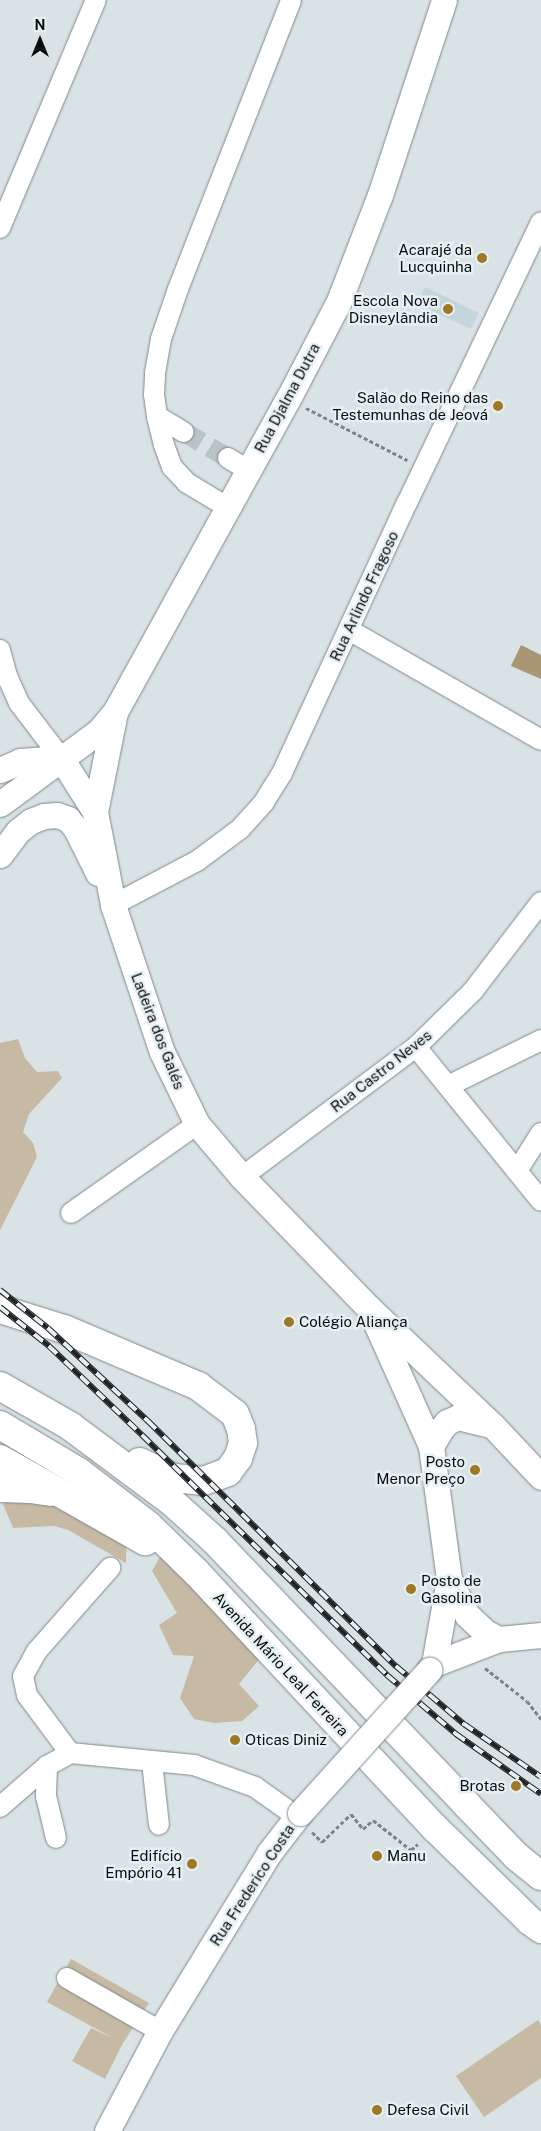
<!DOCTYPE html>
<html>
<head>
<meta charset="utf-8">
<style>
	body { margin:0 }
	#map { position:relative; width:541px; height:2131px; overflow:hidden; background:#d9e3e6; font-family:"Public Sans",sans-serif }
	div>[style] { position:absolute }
	.built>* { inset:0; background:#c4d6dc }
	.green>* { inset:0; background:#c6baa4 }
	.water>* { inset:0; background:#a99774 }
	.minor-tunnel>* { height:20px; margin-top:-10px; transform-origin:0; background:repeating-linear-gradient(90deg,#bac3c6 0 20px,transparent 0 30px) }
	.path>* { height:3px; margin-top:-1.5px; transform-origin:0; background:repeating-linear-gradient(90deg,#7d8486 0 4px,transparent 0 6.5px) }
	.roads { filter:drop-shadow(0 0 1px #7f898c) drop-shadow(0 0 1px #7f898c) }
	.minor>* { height:20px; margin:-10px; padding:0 10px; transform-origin:10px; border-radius:10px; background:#fff }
	.major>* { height:25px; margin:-12.5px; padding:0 12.5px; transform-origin:12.5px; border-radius:12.5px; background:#fff }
	.highway>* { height:28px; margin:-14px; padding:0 14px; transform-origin:14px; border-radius:14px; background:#fff }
	.rail>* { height:5.5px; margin-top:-2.75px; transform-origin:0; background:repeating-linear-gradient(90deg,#e6f0f3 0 11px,#1f2324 0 22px); box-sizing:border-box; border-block:1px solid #1f2324 }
	.bridges { filter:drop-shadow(0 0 1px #7f898c) drop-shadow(0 0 1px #7f898c) }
	.major-bridge>* { height:25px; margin:-12.5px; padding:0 12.5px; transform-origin:12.5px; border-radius:12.5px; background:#fff }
	.dots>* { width:14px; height:14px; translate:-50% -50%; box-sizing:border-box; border:2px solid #e6f0f3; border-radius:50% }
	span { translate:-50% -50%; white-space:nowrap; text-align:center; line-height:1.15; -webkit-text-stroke:5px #e6f0f3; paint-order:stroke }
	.poi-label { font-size:15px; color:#0a0d0e }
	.right { translate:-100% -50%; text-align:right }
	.left { translate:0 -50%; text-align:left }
	.street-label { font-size:15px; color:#0a0d0e }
	.north { position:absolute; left:15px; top:15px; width:50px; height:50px; -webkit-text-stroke:4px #e6f0f3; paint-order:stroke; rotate:0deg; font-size:14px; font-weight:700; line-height:20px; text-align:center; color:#0a0d0e }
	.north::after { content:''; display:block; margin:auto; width:18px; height:22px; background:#0a0d0e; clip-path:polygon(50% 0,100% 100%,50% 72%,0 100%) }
</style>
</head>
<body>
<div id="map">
	<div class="built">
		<i style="clip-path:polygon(425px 287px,479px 313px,471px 329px,417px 304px)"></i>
	</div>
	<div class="green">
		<i style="clip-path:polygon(18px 1039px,25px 1058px,37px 1072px,58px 1071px,62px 1078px,29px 1114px,23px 1132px,33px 1143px,37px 1157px,0 1230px,0 1043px)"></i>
		<i style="clip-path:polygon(28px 1494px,127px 1521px,126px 1563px,68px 1530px,54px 1526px,13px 1528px,3px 1504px,10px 1496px)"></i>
		<i style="clip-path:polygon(163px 1551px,261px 1657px,239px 1684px,259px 1706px,242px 1721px,214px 1723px,194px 1719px,180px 1698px,194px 1656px,173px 1655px,159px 1625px,177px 1613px,152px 1571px)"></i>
		<i style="clip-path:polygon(71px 1959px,149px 2003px,123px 2043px,105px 2079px,72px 2061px,91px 2028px,113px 2038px,47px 2002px)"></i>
		<i style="clip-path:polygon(538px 2020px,541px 2025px,541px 2078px,484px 2117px,456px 2076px)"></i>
	</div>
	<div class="water">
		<i style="clip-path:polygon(521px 645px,541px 655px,541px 679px,511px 666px)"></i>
	</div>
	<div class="minor-tunnel">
		<i style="left:184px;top:432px;width:51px;rotate:30.6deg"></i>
	</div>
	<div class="path">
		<i style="left:306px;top:408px;width:114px;rotate:27.2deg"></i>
		<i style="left:485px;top:1668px;width:53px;rotate:38.2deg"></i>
		<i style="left:527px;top:1701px;width:23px;rotate:52deg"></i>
		<i style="left:312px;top:1832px;width:14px;rotate:45deg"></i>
		<i style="left:322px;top:1842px;width:40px;rotate:-44deg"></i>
		<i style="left:351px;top:1814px;width:19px;rotate:51deg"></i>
		<i style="left:363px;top:1829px;width:13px;rotate:-42deg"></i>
		<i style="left:373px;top:1820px;width:48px;rotate:38.3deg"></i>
		<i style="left:411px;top:1850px;width:9px;rotate:-41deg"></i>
	</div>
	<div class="roads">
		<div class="minor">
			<i style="left:0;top:228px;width:247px;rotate:-67.2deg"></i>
			<i style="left:157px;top:416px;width:31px;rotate:31deg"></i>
			<i style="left:228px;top:458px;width:23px;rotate:31deg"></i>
			<i style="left:227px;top:507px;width:47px;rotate:-149deg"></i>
			<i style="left:187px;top:483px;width:22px;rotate:-133deg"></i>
			<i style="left:172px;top:467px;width:23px;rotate:-110deg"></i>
			<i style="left:164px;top:445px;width:30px;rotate:-104deg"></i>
			<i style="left:157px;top:416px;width:21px;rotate:-98deg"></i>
			<i style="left:154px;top:395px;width:22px;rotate:-87deg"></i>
			<i style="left:155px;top:373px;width:35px;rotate:-80deg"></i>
			<i style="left:161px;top:339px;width:53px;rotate:-71.2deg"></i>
			<i style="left:178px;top:289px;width:310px;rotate:-68.6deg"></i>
			<i style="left:349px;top:630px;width:221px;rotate:29.8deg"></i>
			<i style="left:0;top:650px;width:27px;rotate:75deg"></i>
			<i style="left:7px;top:676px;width:30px;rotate:66deg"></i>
			<i style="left:19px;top:703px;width:69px;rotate:52.6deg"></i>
			<i style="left:113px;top:905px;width:95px;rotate:-27.6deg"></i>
			<i style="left:197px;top:861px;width:54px;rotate:-36.7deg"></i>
			<i style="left:240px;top:829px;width:36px;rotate:-48deg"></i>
			<i style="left:264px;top:802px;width:34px;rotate:-58deg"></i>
			<i style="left:282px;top:773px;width:298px;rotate:-65.2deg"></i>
			<i style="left:407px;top:503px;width:311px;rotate:-64.5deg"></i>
			<i style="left:416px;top:1047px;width:198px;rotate:50.9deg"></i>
			<i style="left:448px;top:1086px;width:104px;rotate:-26.3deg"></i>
			<i style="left:517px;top:1171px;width:45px;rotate:-57.7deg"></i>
			<i style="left:242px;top:1177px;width:217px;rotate:-36.8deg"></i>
			<i style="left:416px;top:1047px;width:80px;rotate:-44.5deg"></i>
			<i style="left:473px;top:991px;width:112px;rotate:-52.6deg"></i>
			<i style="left:71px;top:1213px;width:154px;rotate:-35.2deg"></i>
			<i style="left:70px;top:1753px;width:72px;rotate:-126.6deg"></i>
			<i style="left:27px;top:1695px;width:19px;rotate:-102deg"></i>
			<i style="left:23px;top:1676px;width:29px;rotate:-61deg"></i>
			<i style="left:37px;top:1651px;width:111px;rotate:-48.7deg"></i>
			<i style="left:152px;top:1762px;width:63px;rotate:83.7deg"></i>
			<i style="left:47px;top:1766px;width:30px;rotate:92deg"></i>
			<i style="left:46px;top:1796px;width:43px;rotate:76.6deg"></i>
			<i style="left:0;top:1807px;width:62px;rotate:-41.1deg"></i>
			<i style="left:47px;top:1766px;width:26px;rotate:-29deg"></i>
			<i style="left:70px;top:1753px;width:125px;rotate:5.5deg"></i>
			<i style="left:194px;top:1765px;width:65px;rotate:19.8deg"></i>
			<i style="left:255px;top:1787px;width:52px;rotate:35.5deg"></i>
			<i style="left:67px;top:1978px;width:107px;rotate:29.7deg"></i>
		</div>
		<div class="major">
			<i style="left:61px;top:758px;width:64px;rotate:57.8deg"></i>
			<i style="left:95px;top:812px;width:95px;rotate:79deg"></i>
			<i style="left:113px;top:905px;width:155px;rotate:71.6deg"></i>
			<i style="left:162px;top:1052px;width:80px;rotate:64.1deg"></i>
			<i style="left:197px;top:1124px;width:70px;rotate:49.7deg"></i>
			<i style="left:242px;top:1177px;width:181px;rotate:45.9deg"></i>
			<i style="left:368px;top:1307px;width:173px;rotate:43.6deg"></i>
			<i style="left:493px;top:1426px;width:70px;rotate:46.7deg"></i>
			<i style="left:0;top:770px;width:22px;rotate:-24deg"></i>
			<i style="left:20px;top:761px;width:41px;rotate:-4.2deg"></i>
			<i style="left:0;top:804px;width:123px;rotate:-36.4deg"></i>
			<i style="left:99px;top:731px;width:25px;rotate:-50deg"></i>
			<i style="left:115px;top:712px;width:358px;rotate:-61.1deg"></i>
			<i style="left:288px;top:399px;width:110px;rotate:-62.5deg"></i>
			<i style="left:339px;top:301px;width:114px;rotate:-68.9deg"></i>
			<i style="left:380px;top:195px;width:205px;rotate:-71.8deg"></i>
			<i style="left:95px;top:812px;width:102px;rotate:-78.7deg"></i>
			<i style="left:0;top:855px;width:30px;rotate:-53deg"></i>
			<i style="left:18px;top:831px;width:16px;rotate:-38deg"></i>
			<i style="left:31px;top:821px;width:14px;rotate:-21deg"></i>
			<i style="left:44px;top:816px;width:13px;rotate:-4deg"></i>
			<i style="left:57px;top:815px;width:12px;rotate:20deg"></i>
			<i style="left:68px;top:819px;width:13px;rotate:51deg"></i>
			<i style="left:76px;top:829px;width:49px;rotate:63.4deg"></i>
			<i style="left:374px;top:1319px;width:139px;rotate:65.8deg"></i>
			<i style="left:431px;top:1446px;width:134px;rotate:82.3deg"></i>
			<i style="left:449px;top:1579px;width:40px;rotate:63.4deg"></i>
			<i style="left:467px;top:1615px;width:25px;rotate:43deg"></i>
			<i style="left:485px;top:1632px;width:16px;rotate:27deg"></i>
			<i style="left:431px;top:1446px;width:21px;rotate:-59deg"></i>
			<i style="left:442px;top:1428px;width:8px;rotate:-50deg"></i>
			<i style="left:447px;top:1422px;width:12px;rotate:-24deg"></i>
			<i style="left:458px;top:1417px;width:34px;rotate:14deg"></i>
			<i style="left:434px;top:1664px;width:86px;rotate:-80deg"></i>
			<i style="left:429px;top:1670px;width:8px;rotate:-50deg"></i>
			<i style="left:434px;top:1664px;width:70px;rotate:-21deg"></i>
			<i style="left:499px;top:1639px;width:42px;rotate:-5.4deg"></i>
			<i style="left:107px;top:2131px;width:113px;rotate:-62.1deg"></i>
			<i style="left:160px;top:2031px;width:209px;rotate:-58.5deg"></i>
			<i style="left:269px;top:1853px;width:51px;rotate:-52.2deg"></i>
		</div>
		<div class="highway">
			<i style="left:0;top:1309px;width:67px;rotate:17.4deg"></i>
			<i style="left:64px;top:1329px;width:146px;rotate:23deg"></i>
			<i style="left:198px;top:1386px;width:46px;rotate:37.1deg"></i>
			<i style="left:235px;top:1414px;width:16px;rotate:68deg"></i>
			<i style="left:241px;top:1429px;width:14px;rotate:82deg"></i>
			<i style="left:243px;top:1443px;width:16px;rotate:108deg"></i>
			<i style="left:238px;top:1458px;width:17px;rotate:126deg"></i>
			<i style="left:228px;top:1472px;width:27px;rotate:160deg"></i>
			<i style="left:203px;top:1481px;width:29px;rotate:-174deg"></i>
			<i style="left:174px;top:1478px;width:38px;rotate:-155deg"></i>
			<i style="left:0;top:1386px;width:81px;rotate:29.7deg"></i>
			<i style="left:70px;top:1426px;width:127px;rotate:36.7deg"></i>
			<i style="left:172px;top:1502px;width:58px;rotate:42.2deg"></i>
			<i style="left:215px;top:1541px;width:365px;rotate:46.3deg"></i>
			<i style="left:467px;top:1805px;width:71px;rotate:46.1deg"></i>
			<i style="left:516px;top:1856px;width:32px;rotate:39deg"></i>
			<i style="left:0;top:1425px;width:92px;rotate:30.7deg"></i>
			<i style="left:79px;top:1472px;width:88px;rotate:37.6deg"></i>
			<i style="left:149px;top:1526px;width:67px;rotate:44.4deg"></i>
			<i style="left:197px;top:1573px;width:349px;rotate:47deg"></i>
			<i style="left:435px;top:1828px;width:133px;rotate:44.4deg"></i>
			<i style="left:530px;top:1921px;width:14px;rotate:36deg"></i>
			<i style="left:0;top:1459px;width:167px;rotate:29.5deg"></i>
			<i style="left:0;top:1488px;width:30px;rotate:2deg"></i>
			<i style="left:30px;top:1489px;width:21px;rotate:8deg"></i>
		</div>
	</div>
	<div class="rail">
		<i style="left:0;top:1290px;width:61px;rotate:38.4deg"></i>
		<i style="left:48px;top:1328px;width:137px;rotate:42.9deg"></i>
		<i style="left:148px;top:1421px;width:349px;rotate:44.7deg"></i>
		<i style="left:396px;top:1666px;width:89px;rotate:40.5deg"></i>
		<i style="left:464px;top:1724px;width:93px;rotate:34.5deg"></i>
		<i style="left:0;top:1307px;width:63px;rotate:38.5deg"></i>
		<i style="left:49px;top:1346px;width:129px;rotate:43.7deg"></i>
		<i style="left:142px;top:1435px;width:343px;rotate:44.4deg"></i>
		<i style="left:387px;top:1675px;width:91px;rotate:40.5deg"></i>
		<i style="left:456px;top:1734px;width:104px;rotate:35.2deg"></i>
	</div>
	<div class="bridges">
		<div class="major-bridge">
			<i style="left:300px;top:1813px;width:193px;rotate:-47.9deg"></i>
		</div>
	</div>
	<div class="dots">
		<i style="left:482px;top:258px;background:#9e7824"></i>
		<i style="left:448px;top:309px;background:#9e7824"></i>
		<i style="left:498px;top:406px;background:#9e7824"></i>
		<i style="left:289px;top:1322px;background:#9e7824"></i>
		<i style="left:475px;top:1470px;background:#9e7824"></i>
		<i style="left:411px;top:1589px;background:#9e7824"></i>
		<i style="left:235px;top:1740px;background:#9e7824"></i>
		<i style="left:516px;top:1786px;background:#9e7824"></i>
		<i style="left:377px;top:1856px;background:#9e7824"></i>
		<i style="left:192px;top:1864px;background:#9e7824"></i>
		<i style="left:377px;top:2110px;background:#9e7824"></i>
	</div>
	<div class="poi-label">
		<span class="right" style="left:472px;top:258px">Acarajé da<br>Lucquinha</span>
		<span class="right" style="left:438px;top:309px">Escola Nova<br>Disneylândia</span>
		<span class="right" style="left:488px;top:406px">Salão do Reino das<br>Testemunhas de Jeová</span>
		<span class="left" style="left:299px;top:1322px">Colégio Aliança</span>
		<span class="right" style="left:465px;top:1470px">Posto<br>Menor Preço</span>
		<span class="left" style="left:421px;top:1589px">Posto de<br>Gasolina</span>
		<span class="left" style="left:245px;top:1740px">Oticas Diniz</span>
		<span class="right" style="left:505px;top:1786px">Brotas</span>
		<span class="right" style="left:182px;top:1864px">Edifício<br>Empório 41</span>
		<span class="left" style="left:387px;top:1856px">Manu</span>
		<span class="left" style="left:387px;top:2110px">Defesa Civil</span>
	</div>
	<div class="street-label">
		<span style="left:287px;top:398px;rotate:-62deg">Rua Djalma Dutra</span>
		<span style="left:364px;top:596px;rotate:-65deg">Rua Arlindo Fragoso</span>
		<span style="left:158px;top:1031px;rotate:69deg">Ladeira dos Galés</span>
		<span style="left:381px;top:1071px;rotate:-38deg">Rua Castro Neves</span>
		<span style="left:281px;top:1664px;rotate:47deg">Avenida Mário Leal Ferreira</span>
		<span style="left:252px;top:1885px;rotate:-57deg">Rua Frederico Costa</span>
	</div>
	<div class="north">N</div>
</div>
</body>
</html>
